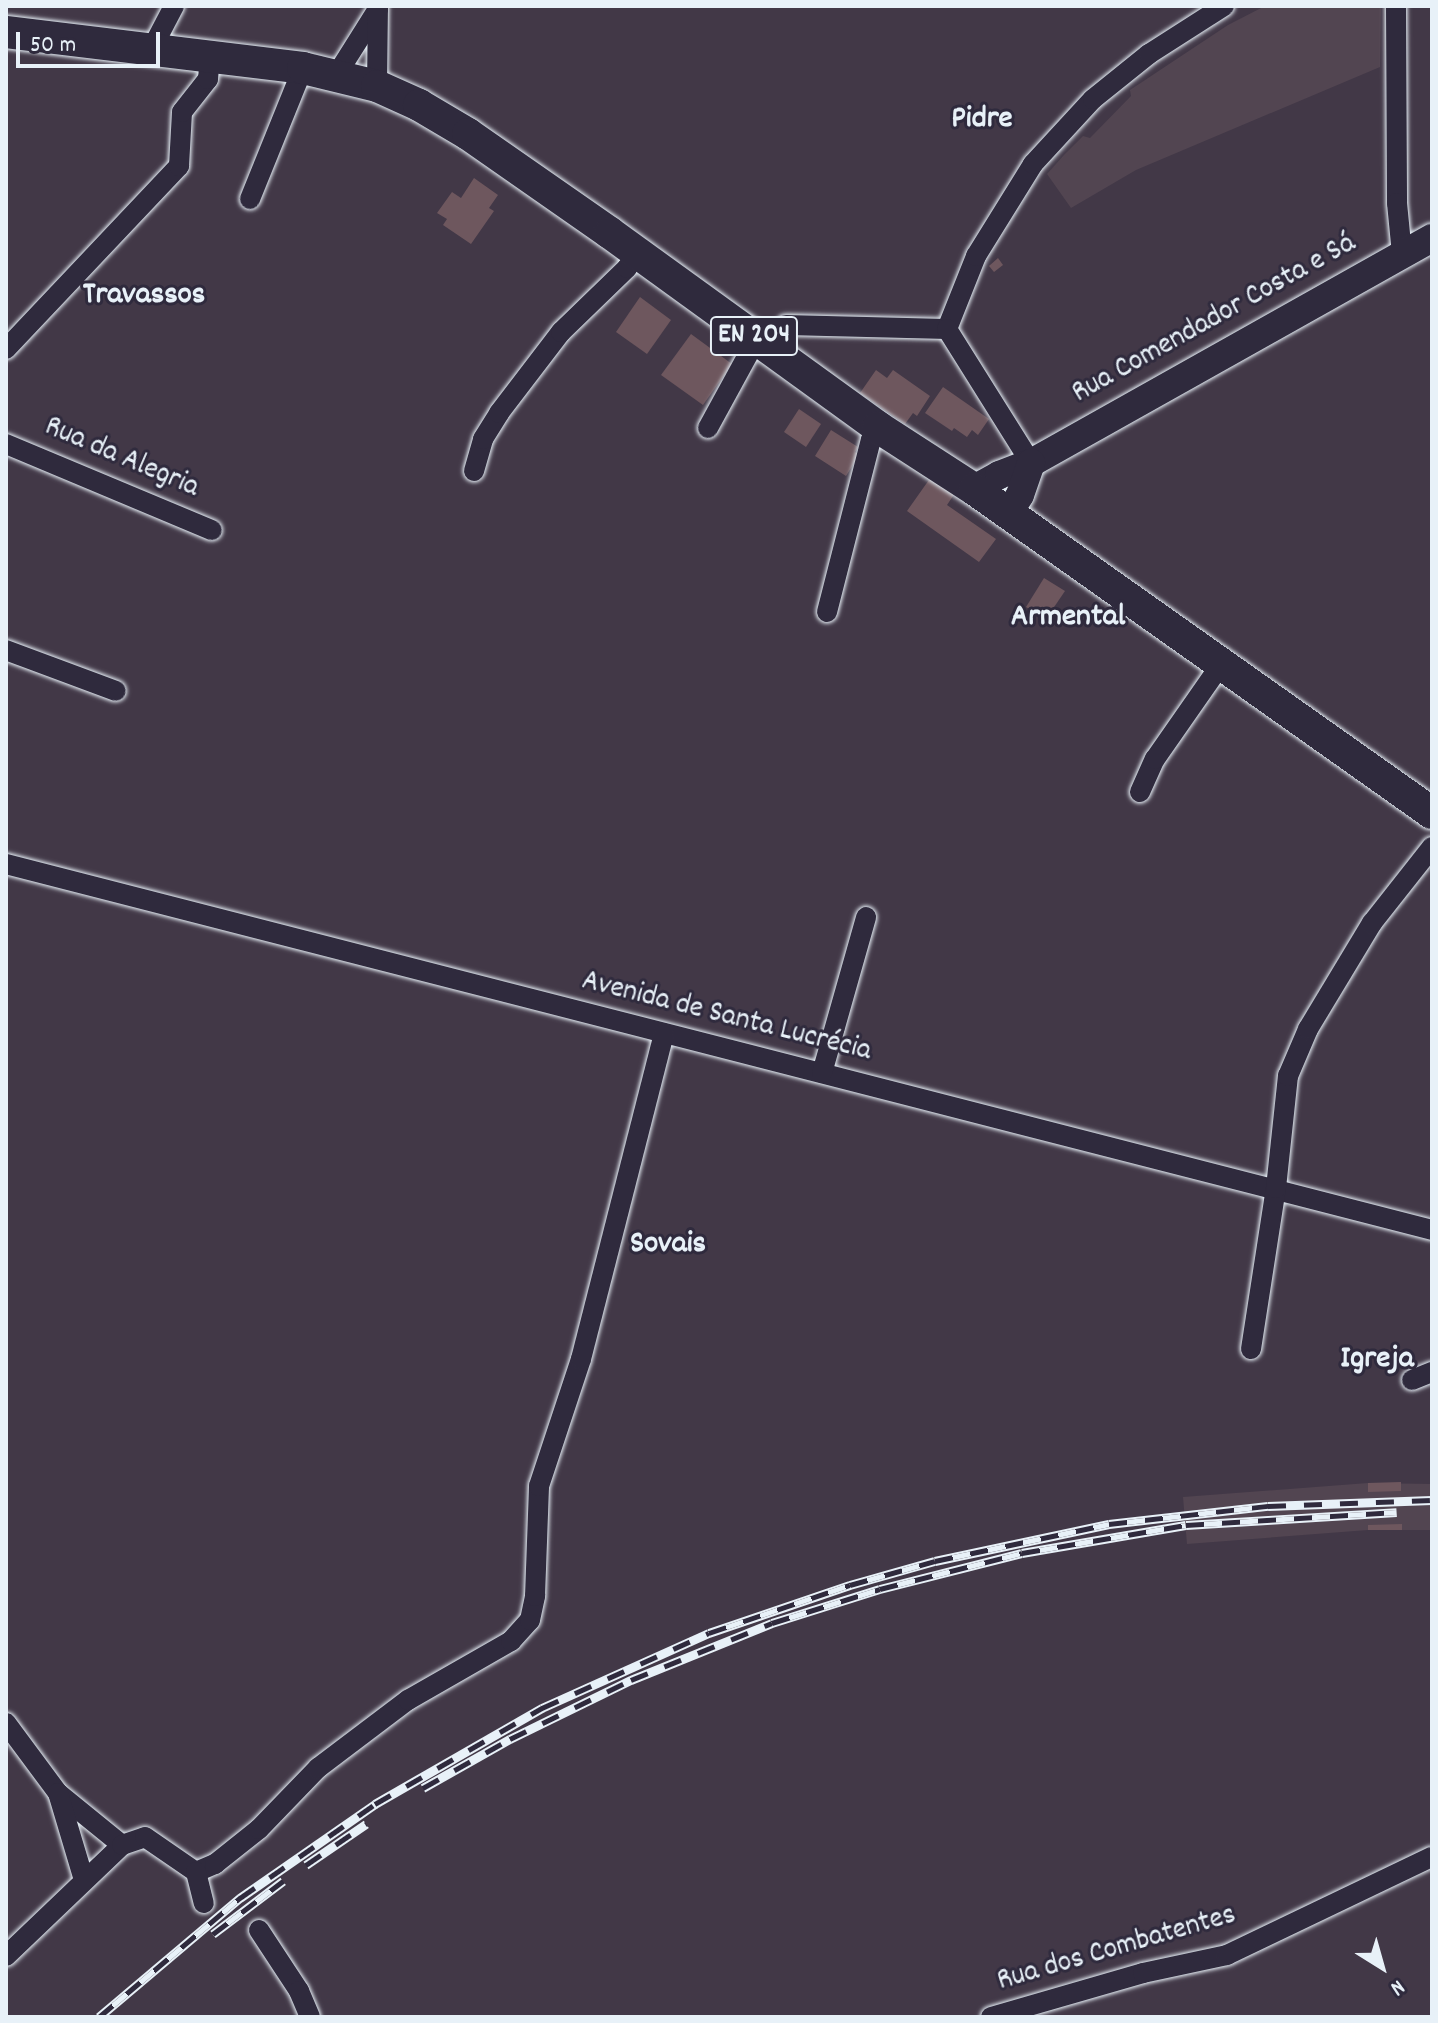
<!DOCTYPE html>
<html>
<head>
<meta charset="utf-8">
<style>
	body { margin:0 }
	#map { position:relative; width:1438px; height:2023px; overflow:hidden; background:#423847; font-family:Dekko,sans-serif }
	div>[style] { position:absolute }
	.built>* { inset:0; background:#524551 }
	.building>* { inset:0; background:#6e575e }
	.roads { filter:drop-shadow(0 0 2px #e8f1f8) drop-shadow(0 0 2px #e8f1f8) }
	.street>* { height:20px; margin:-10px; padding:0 10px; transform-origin:10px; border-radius:10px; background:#2f2a3d }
	.secondary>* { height:28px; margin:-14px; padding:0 14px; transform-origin:14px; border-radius:14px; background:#2f2a3d }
	.primary>* { height:32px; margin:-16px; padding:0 16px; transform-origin:16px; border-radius:16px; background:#2f2a3d }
	.rail>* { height:9px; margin-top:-4.5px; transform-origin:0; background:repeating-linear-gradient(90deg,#2f2a3d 0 18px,#e8f1f8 0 36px); box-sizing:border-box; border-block:2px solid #e8f1f8 }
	span { translate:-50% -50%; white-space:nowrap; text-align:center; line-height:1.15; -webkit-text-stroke:6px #2f2a3d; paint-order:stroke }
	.shield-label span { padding:2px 6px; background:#2f2a3d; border:2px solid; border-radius:6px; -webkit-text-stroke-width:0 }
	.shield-label { font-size:28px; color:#e8f1f8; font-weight:700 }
	.street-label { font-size:30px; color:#e8f1f8 }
	.neighbourhood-label { font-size:32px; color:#e8f1f8; font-weight:700 }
	.frame { position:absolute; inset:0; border:8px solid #e8f1f8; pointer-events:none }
	.north { position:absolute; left:1342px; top:1927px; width:80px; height:80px; -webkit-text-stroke:6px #2f2a3d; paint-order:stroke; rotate:143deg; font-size:22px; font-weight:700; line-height:32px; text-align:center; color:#e8f1f8 }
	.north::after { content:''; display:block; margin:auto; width:28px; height:36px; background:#e8f1f8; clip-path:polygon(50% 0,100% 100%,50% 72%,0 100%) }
	.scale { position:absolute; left:16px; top:32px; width:144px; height:36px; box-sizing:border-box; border:4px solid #e8f1f8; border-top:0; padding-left:10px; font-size:24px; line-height:28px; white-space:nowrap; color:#e8f1f8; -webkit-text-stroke:6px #2f2a3d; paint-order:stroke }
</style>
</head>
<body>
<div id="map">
	<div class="built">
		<i style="clip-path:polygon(1265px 6px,1381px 6px,1380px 67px,1136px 170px,1071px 208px,1047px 174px,1064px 155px,1083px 136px,1090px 138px,1131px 96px,1130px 90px,1228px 25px)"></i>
		<i style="clip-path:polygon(1368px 1483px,1432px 1484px,1432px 1530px,1368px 1530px,1187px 1544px,1183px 1497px)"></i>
	</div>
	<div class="building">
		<i style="clip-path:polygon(474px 178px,498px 195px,489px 208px,494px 211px,471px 244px,443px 225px,447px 219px,437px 213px,452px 192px,461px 198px)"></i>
		<i style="clip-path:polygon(998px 258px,1003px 265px,994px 272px,989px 266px)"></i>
		<i style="clip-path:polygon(640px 297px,671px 320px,647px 354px,616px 332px)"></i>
		<i style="clip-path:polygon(691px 334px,732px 364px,703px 405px,661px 375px)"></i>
		<i style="clip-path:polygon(876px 370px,887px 378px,893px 370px,930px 396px,917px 416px,913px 413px,905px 424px,860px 393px)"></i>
		<i style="clip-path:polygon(943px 387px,989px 419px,978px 435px,972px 430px,967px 437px,954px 428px,952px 431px,925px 413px)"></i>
		<i style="clip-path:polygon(799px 409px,821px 424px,806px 447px,784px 432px)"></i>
		<i style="clip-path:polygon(831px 430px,858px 447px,855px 452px,859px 455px,846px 476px,815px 456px)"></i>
		<i style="clip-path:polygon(931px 477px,955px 493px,947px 505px,996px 539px,979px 562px,907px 511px)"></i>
		<i style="clip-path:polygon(1044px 578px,1065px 591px,1046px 619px,1026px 607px)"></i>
		<i style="clip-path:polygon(1401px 1482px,1401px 1491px,1368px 1492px,1368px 1483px)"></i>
		<i style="clip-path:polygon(1402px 1524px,1402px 1530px,1368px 1530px,1368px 1525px)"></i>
	</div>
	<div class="roads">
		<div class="street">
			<i style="left:1396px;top:6px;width:197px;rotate:89.7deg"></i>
			<i style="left:1397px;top:203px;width:51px;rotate:84.4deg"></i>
			<i style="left:151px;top:50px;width:50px;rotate:-62.4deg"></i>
			<i style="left:337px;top:74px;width:77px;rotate:-57.8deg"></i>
			<i style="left:377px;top:86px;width:80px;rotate:-89.3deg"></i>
			<i style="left:250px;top:199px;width:141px;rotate:-68deg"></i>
			<i style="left:786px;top:325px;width:161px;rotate:1.4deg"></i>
			<i style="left:947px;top:329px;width:79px;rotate:-68.3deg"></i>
			<i style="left:976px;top:256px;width:108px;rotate:-58.2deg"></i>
			<i style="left:1033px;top:164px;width:88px;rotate:-47.3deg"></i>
			<i style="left:1093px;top:99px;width:72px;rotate:-38.8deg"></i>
			<i style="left:1149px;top:54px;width:89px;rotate:-32.6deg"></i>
			<i style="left:947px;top:329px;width:158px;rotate:57.9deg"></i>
			<i style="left:6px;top:349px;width:252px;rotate:-46.6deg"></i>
			<i style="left:179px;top:166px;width:54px;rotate:-86.8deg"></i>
			<i style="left:182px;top:112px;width:42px;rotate:-51.8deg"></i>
			<i style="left:208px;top:79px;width:22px;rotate:-85deg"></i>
			<i style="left:708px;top:428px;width:102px;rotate:-61.4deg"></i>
			<i style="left:6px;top:444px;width:223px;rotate:22.7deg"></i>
			<i style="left:474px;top:471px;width:33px;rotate:-74deg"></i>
			<i style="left:483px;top:439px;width:31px;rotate:-58deg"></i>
			<i style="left:499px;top:413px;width:102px;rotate:-52.6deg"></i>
			<i style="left:561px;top:332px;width:92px;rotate:-44.1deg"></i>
			<i style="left:627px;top:268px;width:18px;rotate:-56deg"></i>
			<i style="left:827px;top:612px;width:178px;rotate:-75.7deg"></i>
			<i style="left:871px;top:440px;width:15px;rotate:-62deg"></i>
			<i style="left:6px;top:650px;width:117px;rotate:20.4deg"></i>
			<i style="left:1140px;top:792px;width:36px;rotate:-66deg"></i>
			<i style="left:1155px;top:759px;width:117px;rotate:-55.1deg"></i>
			<i style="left:6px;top:864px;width:1472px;rotate:14.39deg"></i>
			<i style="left:822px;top:1073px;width:162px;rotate:-74.2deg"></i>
			<i style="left:1251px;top:1349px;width:163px;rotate:-81.2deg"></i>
			<i style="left:1276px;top:1188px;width:113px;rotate:-83.9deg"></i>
			<i style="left:1288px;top:1076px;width:51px;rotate:-66.9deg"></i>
			<i style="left:1308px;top:1029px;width:124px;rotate:-58.9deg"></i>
			<i style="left:1372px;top:923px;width:97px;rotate:-51.7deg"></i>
			<i style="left:1412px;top:1380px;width:22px;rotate:-22deg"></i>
			<i style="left:6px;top:1723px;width:87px;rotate:53.4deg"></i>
			<i style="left:58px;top:1793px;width:82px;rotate:39.1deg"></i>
			<i style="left:58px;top:1793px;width:91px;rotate:73.4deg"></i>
			<i style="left:196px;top:1872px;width:21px;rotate:-23deg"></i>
			<i style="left:215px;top:1864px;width:56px;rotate:-38.5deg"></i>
			<i style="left:259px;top:1829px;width:85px;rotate:-46deg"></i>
			<i style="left:318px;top:1768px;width:113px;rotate:-37.1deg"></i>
			<i style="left:408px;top:1700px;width:119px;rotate:-29.8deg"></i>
			<i style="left:511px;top:1641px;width:28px;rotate:-48deg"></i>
			<i style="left:530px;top:1620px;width:25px;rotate:-78deg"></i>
			<i style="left:535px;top:1596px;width:110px;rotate:-87.9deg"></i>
			<i style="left:539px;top:1486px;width:134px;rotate:-71.7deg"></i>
			<i style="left:581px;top:1359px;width:336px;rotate:-75.7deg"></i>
			<i style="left:259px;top:1930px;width:73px;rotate:56.7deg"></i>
			<i style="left:299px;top:1991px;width:28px;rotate:67deg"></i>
			<i style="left:6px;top:1956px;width:161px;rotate:-43.7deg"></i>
			<i style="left:122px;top:1845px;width:24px;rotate:-19deg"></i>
			<i style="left:145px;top:1837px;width:62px;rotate:34.5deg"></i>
			<i style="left:196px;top:1872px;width:32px;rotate:76deg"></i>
			<i style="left:991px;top:2017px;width:158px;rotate:-16.1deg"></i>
			<i style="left:1143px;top:1973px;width:86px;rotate:-12.1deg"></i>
			<i style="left:1227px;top:1955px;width:227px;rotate:-25.6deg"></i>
		</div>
		<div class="secondary">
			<i style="left:974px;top:489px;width:29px;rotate:-29deg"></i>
			<i style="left:999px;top:475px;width:34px;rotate:-21deg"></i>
			<i style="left:1031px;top:463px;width:460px;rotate:-29.3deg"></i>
			<i style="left:1008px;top:514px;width:22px;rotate:-58deg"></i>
			<i style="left:1020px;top:495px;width:34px;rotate:-71deg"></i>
		</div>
		<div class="primary">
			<i style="left:6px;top:32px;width:299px;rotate:6.9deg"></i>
			<i style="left:303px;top:68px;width:76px;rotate:13.7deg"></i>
			<i style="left:377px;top:86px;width:46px;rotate:24.3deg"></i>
			<i style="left:419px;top:105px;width:57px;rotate:30.6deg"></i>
			<i style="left:468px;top:134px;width:173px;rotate:34.9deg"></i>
			<i style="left:610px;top:233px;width:331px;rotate:35.9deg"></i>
			<i style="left:878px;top:427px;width:114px;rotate:32.9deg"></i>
			<i style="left:974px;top:489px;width:561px;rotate:35.28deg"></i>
		</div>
	</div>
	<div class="rail">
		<i style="left:423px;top:1788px;width:100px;rotate:-29.4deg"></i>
		<i style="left:510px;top:1739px;width:135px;rotate:-26deg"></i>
		<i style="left:631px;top:1680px;width:152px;rotate:-22deg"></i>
		<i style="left:772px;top:1623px;width:113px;rotate:-17.5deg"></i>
		<i style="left:880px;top:1589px;width:146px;rotate:-14.2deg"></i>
		<i style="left:1022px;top:1553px;width:166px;rotate:-9.7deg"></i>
		<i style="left:1186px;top:1525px;width:211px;rotate:-3.5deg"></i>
		<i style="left:306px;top:1865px;width:73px;rotate:-34.3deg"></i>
		<i style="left:213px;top:1934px;width:88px;rotate:-37.1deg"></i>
		<i style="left:99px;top:2017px;width:185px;rotate:-40.2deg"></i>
		<i style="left:240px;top:1898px;width:165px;rotate:-34.8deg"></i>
		<i style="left:375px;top:1804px;width:193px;rotate:-29.9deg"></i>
		<i style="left:542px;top:1708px;width:183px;rotate:-24.2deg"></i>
		<i style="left:709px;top:1633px;width:149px;rotate:-18.8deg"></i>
		<i style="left:850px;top:1585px;width:88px;rotate:-15.8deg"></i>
		<i style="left:935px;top:1561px;width:178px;rotate:-12deg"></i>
		<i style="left:1109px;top:1524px;width:160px;rotate:-6.5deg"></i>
		<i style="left:1268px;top:1506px;width:164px;rotate:-2.1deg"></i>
	</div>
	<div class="shield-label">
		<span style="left:754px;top:336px">EN 204</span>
	</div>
	<div class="street-label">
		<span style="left:1215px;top:320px;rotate:-29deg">Rua Comendador Costa e Sá</span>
		<span style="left:121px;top:459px;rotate:23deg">Rua da Alegria</span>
		<span style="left:726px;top:1018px;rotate:14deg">Avenida de Santa Lucrécia</span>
		<span style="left:1117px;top:1950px;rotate:-16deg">Rua dos Combatentes</span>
	</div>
	<div class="neighbourhood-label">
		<span style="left:982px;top:120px">Pidre</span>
		<span style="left:144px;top:296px">Travassos</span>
		<span style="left:1068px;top:618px">Armental</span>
		<span style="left:668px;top:1245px">Sovais</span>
		<span style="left:1377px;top:1360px">Igreja</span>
	</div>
	<div class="frame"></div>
	<div class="north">N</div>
	<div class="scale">50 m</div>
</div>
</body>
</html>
